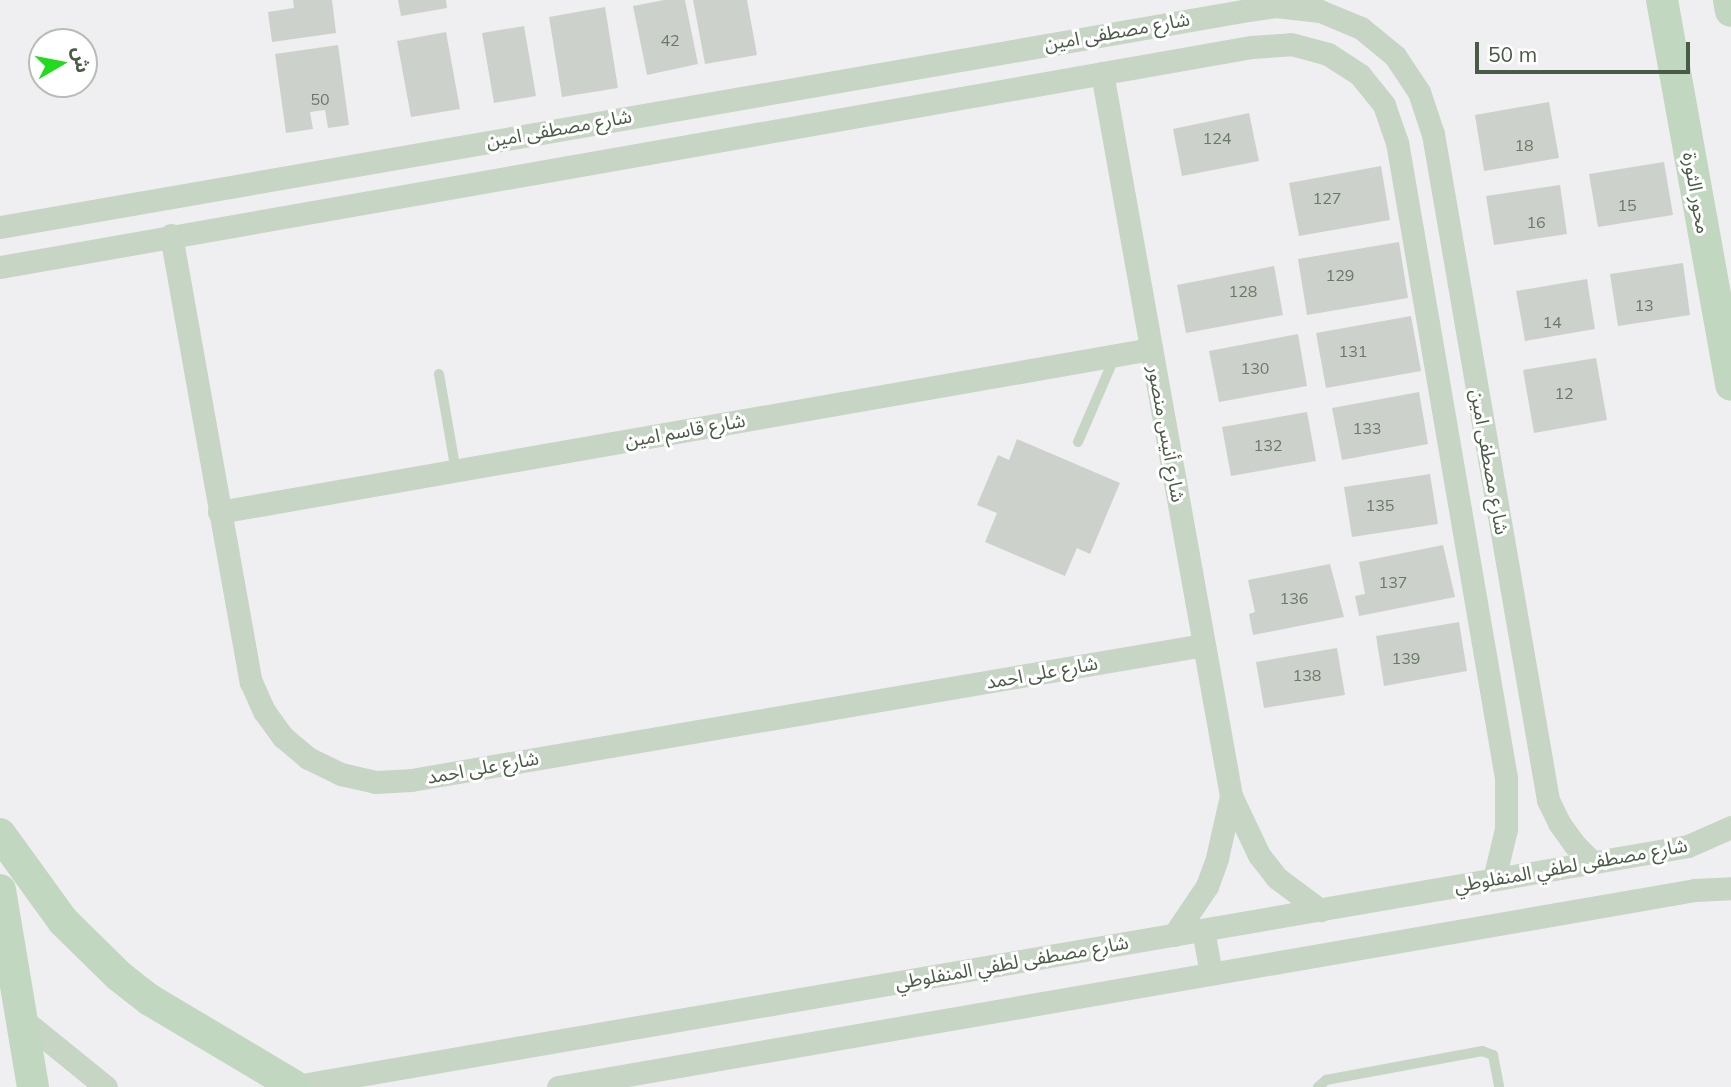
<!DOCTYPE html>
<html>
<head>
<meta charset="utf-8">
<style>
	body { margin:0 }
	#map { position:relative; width:1731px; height:1087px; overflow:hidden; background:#efeef0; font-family:Mulish,"Noto Sans Arabic",sans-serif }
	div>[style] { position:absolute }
	.building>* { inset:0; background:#ccd2cb }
	.lane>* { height:10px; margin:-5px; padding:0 5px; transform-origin:5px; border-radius:5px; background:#c6d5c4 }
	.street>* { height:23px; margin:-11.5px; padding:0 11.5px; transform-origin:11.5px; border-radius:11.5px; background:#c6d5c4 }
	.secondary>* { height:32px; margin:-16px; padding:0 16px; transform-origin:16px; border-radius:16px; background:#c2d7c0 }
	span { translate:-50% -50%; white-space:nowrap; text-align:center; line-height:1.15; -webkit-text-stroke:6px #fff; paint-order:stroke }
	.number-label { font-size:16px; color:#6a7967 }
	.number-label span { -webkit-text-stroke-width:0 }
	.street-label { font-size:19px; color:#495b46 }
	.north { position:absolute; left:28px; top:28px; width:70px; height:70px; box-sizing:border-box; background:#fff; border:2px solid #b6bdb5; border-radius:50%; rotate:80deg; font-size:19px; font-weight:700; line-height:28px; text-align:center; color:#495b46 }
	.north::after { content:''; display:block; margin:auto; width:24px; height:32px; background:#20dc1c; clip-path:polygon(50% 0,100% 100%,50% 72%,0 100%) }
	.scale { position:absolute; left:1475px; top:42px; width:215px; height:32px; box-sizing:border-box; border:4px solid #495b46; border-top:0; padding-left:9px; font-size:21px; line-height:24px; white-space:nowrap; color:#495b46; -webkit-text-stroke:5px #fff; paint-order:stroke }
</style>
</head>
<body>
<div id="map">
	<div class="building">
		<i style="clip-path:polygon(293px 0,332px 0,336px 33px,272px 42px,268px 12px,294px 8px)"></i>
		<i style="clip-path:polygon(398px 0,446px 0,447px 8px,401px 16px)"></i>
		<i style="clip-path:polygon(664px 0,685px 0,698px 64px,647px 75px,633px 6px)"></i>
		<i style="clip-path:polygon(693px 0,747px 0,757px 55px,705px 64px)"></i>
		<i style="clip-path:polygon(605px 7px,618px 88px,562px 97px,549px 17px)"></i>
		<i style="clip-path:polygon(524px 26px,536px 96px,494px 103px,482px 33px)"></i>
		<i style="clip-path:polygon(446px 32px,460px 109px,411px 117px,397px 41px)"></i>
		<i style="clip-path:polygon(338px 45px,349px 125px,328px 128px,325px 110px,310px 112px,313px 129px,286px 133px,275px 54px)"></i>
		<i style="clip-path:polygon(1549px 102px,1559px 158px,1484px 171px,1475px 115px)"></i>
		<i style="clip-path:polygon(1249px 113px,1259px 161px,1182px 176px,1173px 129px)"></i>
		<i style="clip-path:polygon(1664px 162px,1673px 215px,1598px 227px,1589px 174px)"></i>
		<i style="clip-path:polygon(1381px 166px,1390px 220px,1299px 236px,1289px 183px)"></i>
		<i style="clip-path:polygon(1560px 185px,1567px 234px,1494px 245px,1486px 196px)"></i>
		<i style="clip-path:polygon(1399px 242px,1408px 298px,1307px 315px,1298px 259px)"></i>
		<i style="clip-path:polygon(1683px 263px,1690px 315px,1618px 326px,1610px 274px)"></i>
		<i style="clip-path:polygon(1274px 266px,1283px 315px,1186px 333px,1177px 285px)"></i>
		<i style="clip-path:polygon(1587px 279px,1595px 329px,1525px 341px,1516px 291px)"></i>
		<i style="clip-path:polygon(1411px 316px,1421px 371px,1326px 388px,1316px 333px)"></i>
		<i style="clip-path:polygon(1298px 334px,1307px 386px,1219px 402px,1209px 351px)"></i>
		<i style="clip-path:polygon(1596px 358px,1607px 420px,1534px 433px,1523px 370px)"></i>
		<i style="clip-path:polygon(1419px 392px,1428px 444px,1342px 460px,1332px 408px)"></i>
		<i style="clip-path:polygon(1307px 412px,1316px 461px,1231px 476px,1222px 427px)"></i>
		<i style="clip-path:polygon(1017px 439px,1120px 483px,1090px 554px,1077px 548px,1065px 576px,985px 542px,997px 513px,977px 505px,998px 455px,1009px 460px)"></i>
		<i style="clip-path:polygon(1430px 474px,1438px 524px,1352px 537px,1344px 487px)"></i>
		<i style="clip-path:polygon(1443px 545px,1455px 597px,1359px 616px,1355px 596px,1365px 594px,1359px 562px)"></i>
		<i style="clip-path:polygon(1330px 564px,1344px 617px,1253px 635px,1249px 614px,1255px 612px,1248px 580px)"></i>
		<i style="clip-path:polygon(1459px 622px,1467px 671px,1384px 686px,1376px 636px)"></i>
		<i style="clip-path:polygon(1337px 648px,1345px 695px,1264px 708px,1256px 662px)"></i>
	</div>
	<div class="lane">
		<i style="left:439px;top:374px;width:98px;rotate:80.1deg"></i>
		<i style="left:1078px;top:442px;width:94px;rotate:-66.7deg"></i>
		<i style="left:1318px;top:1087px;width:11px;rotate:-41deg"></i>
		<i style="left:1326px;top:1080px;width:159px;rotate:-10.5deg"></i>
		<i style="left:1482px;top:1051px;width:12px;rotate:20deg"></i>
		<i style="left:1493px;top:1055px;width:33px;rotate:79deg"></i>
	</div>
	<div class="street">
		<i style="left:1102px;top:73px;width:734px;rotate:79.88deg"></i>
		<i style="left:1231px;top:796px;width:65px;rotate:64.6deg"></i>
		<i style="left:1259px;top:855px;width:29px;rotate:52deg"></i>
		<i style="left:1277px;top:878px;width:54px;rotate:36.7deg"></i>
		<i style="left:0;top:227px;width:1267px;rotate:-9.86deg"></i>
		<i style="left:1248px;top:10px;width:28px;rotate:-8deg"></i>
		<i style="left:1276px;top:6px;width:44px;rotate:6.5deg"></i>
		<i style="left:1320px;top:11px;width:44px;rotate:22.5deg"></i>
		<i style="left:1361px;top:28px;width:44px;rotate:39.5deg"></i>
		<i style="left:1395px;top:56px;width:43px;rotate:56.3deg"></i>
		<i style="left:1419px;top:92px;width:44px;rotate:71.6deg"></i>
		<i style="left:1433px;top:134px;width:676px;rotate:80.2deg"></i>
		<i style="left:1548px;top:800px;width:25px;rotate:64deg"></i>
		<i style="left:1559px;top:823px;width:26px;rotate:54deg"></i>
		<i style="left:1574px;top:844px;width:25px;rotate:45deg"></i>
		<i style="left:171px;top:235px;width:454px;rotate:79.9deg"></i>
		<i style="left:251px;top:682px;width:32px;rotate:66deg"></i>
		<i style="left:264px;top:711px;width:32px;rotate:54deg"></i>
		<i style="left:283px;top:737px;width:33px;rotate:40deg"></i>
		<i style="left:308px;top:758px;width:37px;rotate:26deg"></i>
		<i style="left:341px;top:774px;width:35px;rotate:13deg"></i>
		<i style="left:375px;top:782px;width:36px;rotate:-3deg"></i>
		<i style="left:411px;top:780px;width:803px;rotate:-9.67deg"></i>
		<i style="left:0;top:267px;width:1271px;rotate:-9.97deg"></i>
		<i style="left:1252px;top:47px;width:39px;rotate:-4deg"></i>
		<i style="left:1291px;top:44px;width:38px;rotate:15deg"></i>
		<i style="left:1328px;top:54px;width:38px;rotate:33deg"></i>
		<i style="left:1360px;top:75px;width:38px;rotate:51deg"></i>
		<i style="left:1384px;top:105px;width:39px;rotate:71deg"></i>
		<i style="left:1397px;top:142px;width:645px;rotate:80.27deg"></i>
		<i style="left:1506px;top:778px;width:51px;rotate:90deg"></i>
		<i style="left:1506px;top:829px;width:51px;rotate:103.5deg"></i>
		<i style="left:219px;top:512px;width:946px;rotate:-9.92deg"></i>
		<i style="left:1203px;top:930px;width:44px;rotate:79.5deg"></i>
		<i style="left:1174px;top:935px;width:59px;rotate:-56deg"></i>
		<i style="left:1207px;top:886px;width:30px;rotate:-70deg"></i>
		<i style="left:1217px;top:858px;width:64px;rotate:-77.3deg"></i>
		<i style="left:22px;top:1019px;width:108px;rotate:39deg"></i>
		<i style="left:290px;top:1087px;width:1419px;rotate:-9.78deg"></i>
		<i style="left:1688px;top:846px;width:47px;rotate:-23.8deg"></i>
		<i style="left:558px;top:1087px;width:1154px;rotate:-9.83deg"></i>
		<i style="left:1695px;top:890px;width:36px;rotate:-3deg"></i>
	</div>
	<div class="secondary">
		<i style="left:1662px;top:0;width:391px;rotate:79.8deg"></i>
		<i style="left:1729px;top:0;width:11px;rotate:80deg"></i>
		<i style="left:0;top:834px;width:107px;rotate:54.1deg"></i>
		<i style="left:63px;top:921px;width:78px;rotate:44.5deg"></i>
		<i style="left:119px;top:976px;width:39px;rotate:38deg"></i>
		<i style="left:150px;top:1000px;width:168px;rotate:30.8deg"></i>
		<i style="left:0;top:890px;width:200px;rotate:80.5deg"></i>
	</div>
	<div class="number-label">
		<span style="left:670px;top:40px">42</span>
		<span style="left:320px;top:99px">50</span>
		<span style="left:1217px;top:138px">124</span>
		<span style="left:1524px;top:145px">18</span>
		<span style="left:1327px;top:198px">127</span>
		<span style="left:1627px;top:205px">15</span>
		<span style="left:1536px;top:222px">16</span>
		<span style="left:1340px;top:275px">129</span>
		<span style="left:1243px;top:291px">128</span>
		<span style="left:1644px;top:305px">13</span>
		<span style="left:1552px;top:322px">14</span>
		<span style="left:1353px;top:351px">131</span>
		<span style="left:1255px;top:368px">130</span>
		<span style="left:1564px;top:393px">12</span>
		<span style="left:1367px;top:428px">133</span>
		<span style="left:1268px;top:445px">132</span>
		<span style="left:1380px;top:505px">135</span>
		<span style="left:1393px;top:582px">137</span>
		<span style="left:1294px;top:598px">136</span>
		<span style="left:1406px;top:658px">139</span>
		<span style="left:1307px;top:675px">138</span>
	</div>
	<div class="street-label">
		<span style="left:1117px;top:32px;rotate:-10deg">شارع مصطفى امين</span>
		<span style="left:559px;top:129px;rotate:-10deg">شارع مصطفى امين</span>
		<span style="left:1696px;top:193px;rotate:80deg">محور الثورة</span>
		<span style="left:685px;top:431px;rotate:-10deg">شارع قاسم امين</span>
		<span style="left:1166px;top:434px;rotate:80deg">شارع أنيس منصور</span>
		<span style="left:1489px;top:462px;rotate:80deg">شارع مصطفى امين</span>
		<span style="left:1042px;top:673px;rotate:-10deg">شارع على احمد</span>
		<span style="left:483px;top:768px;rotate:-10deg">شارع على احمد</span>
		<span style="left:1571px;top:866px;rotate:-10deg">شارع مصطفى لطفي المنفلوطي</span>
		<span style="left:1012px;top:963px;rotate:-10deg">شارع مصطفى لطفي المنفلوطي</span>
	</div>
	<div class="north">ش</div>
	<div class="scale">50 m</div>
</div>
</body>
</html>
